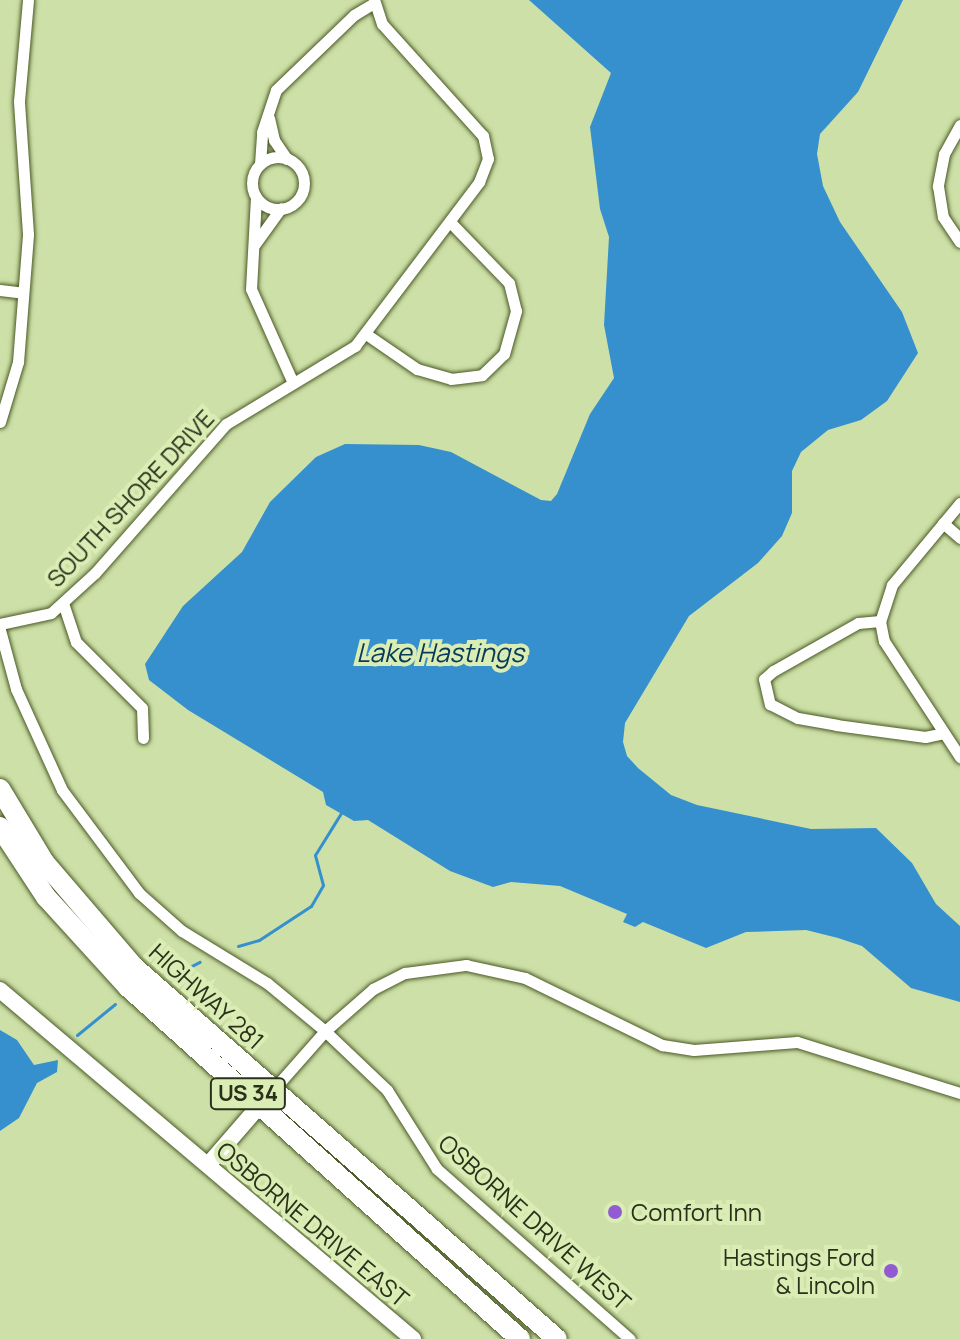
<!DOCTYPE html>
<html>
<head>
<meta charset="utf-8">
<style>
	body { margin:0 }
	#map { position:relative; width:960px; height:1339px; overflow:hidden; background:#cde0a7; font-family:Manrope,sans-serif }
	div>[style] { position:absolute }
	.water>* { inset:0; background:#3690cd }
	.stream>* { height:3px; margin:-1.5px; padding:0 1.5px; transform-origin:1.5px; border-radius:1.5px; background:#3690cd }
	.roads { filter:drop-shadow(0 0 2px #4a5925) drop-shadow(0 0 2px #4a5925) }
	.street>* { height:11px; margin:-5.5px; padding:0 5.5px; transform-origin:5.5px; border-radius:5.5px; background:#fff }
	.street>.ring { margin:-5.5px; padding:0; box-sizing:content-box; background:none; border:11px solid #fff; border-radius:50% }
	.secondary>* { height:16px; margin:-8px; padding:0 8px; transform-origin:8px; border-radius:8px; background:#fff }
	.highway>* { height:20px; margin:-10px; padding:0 10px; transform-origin:10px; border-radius:10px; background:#fff }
	.dots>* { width:22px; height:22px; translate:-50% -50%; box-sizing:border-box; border:4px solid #daedb4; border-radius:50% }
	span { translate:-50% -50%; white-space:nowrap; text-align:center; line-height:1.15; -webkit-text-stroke:8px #daedb4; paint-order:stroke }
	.shield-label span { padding:2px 6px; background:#daedb4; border:2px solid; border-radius:6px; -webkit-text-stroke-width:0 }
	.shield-label { font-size:22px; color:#2a311b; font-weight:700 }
	.street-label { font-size:24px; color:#2a311b }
	.poi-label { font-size:24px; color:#2a311b }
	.left { translate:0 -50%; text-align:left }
	.right { translate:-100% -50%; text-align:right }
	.water-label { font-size:26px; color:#073959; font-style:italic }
</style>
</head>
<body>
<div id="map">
	<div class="water">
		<i style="clip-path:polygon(529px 0,903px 0,858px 92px,820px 134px,817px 154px,823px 186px,840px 222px,902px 312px,918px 353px,887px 401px,861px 420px,828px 430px,801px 452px,792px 471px,792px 513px,782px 536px,758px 563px,689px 616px,625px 723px,623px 742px,627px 756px,638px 768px,671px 795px,697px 805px,811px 829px,876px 828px,912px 863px,936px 904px,960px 926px,960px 1002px,911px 988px,862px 946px,838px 938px,806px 930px,746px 932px,706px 948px,643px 922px,635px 927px,623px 922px,627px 914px,560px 886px,511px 882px,493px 887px,450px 871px,368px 820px,354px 821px,326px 805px,323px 792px,188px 710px,149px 680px,145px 664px,183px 606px,242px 552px,270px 502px,316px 457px,345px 444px,419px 445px,451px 452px,541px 500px,551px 501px,557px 494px,590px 414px,614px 378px,604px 325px,609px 237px,600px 209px,590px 127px,611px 73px)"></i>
		<i style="clip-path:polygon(0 1030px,17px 1040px,34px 1065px,58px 1060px,57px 1072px,37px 1083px,19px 1118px,0 1131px)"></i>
	</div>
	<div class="stream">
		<i style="left:238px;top:946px;width:22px;rotate:-16deg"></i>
		<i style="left:259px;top:940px;width:62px;rotate:-33.2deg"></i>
		<i style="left:311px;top:906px;width:24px;rotate:-60deg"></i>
		<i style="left:323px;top:885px;width:31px;rotate:-105deg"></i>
		<i style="left:315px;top:855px;width:49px;rotate:-58.2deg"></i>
		<i style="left:172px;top:976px;width:31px;rotate:-27deg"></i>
		<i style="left:77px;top:1035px;width:49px;rotate:-39.2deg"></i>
	</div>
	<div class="roads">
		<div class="street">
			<i style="left:269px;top:118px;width:23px;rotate:77deg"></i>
			<i style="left:274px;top:140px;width:23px;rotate:56deg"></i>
			<i style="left:960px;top:125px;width:33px;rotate:119deg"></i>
			<i style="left:944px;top:154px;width:33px;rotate:101deg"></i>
			<i style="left:938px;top:186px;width:31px;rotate:81deg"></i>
			<i style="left:943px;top:217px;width:30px;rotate:56deg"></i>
			<i class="ring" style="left:252px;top:157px;width:41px;height:41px"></i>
			<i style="left:260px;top:164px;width:32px;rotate:-86deg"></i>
			<i style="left:262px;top:132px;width:44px;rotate:-71.6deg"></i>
			<i style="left:276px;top:90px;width:108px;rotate:-43.9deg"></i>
			<i style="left:354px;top:15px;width:23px;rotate:-31deg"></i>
			<i style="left:256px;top:197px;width:92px;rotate:93.1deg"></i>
			<i style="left:251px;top:289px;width:103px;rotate:65.9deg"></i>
			<i style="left:255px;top:244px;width:44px;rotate:-54.2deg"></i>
			<i style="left:0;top:290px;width:23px;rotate:7deg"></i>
			<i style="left:366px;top:334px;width:62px;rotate:34.5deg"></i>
			<i style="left:417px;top:369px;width:35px;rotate:16deg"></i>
			<i style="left:451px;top:379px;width:31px;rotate:-7deg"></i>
			<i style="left:482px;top:375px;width:30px;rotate:-44deg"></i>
			<i style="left:504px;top:354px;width:45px;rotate:-74.4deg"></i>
			<i style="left:516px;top:311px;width:29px;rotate:-104deg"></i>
			<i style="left:509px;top:283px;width:85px;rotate:-134deg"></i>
			<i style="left:0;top:422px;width:63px;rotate:-73.3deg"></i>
			<i style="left:18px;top:362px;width:128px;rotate:-85.5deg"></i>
			<i style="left:28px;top:234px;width:133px;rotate:-93.9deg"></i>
			<i style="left:19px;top:101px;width:101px;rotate:-84.9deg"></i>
			<i style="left:960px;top:503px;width:107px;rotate:129.7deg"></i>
			<i style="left:892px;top:585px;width:38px;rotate:108deg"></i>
			<i style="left:880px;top:621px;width:20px;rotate:79deg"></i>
			<i style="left:884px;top:641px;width:139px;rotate:56.8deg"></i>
			<i style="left:943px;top:523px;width:23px;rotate:41deg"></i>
			<i style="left:63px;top:603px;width:41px;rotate:71.6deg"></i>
			<i style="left:76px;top:642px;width:93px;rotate:45deg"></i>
			<i style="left:142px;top:708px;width:30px;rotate:88deg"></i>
			<i style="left:880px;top:621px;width:22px;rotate:175deg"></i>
			<i style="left:858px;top:623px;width:98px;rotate:150.5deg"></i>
			<i style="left:773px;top:671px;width:12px;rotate:138deg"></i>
			<i style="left:764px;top:679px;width:26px;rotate:77deg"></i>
			<i style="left:770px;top:704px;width:31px;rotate:27deg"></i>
			<i style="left:798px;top:718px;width:39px;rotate:10deg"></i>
			<i style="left:836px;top:725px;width:90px;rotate:7.7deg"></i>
			<i style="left:925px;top:737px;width:19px;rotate:-12deg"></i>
			<i style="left:0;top:624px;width:52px;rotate:-12.2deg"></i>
			<i style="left:51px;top:613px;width:59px;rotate:-42.3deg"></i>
			<i style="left:95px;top:573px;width:198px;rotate:-48.7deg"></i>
			<i style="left:226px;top:424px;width:151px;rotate:-31.2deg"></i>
			<i style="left:355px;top:346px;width:206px;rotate:-52.9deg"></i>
			<i style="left:479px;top:182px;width:25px;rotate:-69deg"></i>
			<i style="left:488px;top:159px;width:24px;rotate:-102deg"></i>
			<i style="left:483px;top:136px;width:151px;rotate:-132deg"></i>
			<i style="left:382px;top:24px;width:25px;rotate:-108deg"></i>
			<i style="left:0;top:630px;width:61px;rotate:74.8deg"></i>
			<i style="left:16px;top:689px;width:111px;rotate:65.5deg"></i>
			<i style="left:62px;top:790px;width:129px;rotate:53.2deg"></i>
			<i style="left:139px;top:893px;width:57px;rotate:41.5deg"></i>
			<i style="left:182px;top:931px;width:100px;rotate:31.5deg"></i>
			<i style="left:267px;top:983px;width:75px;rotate:39.6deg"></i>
			<i style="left:325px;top:1031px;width:86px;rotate:43.6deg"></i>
			<i style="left:387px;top:1090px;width:93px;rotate:57.7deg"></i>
			<i style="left:437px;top:1169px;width:257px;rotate:41.4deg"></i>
			<i style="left:273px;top:1090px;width:79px;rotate:-48.6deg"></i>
			<i style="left:325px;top:1031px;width:64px;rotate:-41.2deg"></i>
			<i style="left:373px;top:989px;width:36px;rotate:-27deg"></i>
			<i style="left:405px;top:973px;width:62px;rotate:-7.5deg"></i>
			<i style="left:466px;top:965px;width:60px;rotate:12.4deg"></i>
			<i style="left:525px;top:978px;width:153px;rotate:26.1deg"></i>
			<i style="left:662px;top:1045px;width:32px;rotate:9deg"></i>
			<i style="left:694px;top:1050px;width:103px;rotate:-4.4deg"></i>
			<i style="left:797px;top:1042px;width:171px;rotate:17.4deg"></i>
		</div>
		<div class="secondary">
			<i style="left:0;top:990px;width:541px;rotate:40.2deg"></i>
			<i style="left:208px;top:1165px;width:90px;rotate:-49.1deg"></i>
		</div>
		<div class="highway">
			<i style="left:0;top:789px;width:85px;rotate:58.9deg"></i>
			<i style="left:44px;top:862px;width:138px;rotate:49.4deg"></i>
			<i style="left:134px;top:967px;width:563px;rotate:41.33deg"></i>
			<i style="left:0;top:827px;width:84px;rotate:56.7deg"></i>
			<i style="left:46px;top:897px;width:122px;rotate:47.7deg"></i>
			<i style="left:128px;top:987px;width:527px;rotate:41.92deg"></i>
		</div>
	</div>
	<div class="dots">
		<i style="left:615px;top:1212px;background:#935bd3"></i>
		<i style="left:891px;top:1271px;background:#935bd3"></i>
	</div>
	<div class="shield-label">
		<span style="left:248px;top:1094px">US 34</span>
	</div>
	<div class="street-label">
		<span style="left:130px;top:498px;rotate:-47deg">SOUTH SHORE DRIVE</span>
		<span style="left:207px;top:996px;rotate:42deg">HIGHWAY 281</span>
		<span style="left:535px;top:1222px;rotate:42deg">OSBORNE DRIVE WEST</span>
		<span style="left:313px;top:1224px;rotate:40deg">OSBORNE DRIVE EAST</span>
	</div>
	<div class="poi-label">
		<span class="left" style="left:631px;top:1212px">Comfort Inn</span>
		<span class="right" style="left:875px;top:1271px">Hastings Ford<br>&amp; Lincoln</span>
	</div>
	<div class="water-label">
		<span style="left:440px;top:653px">Lake Hastings</span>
	</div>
</div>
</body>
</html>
